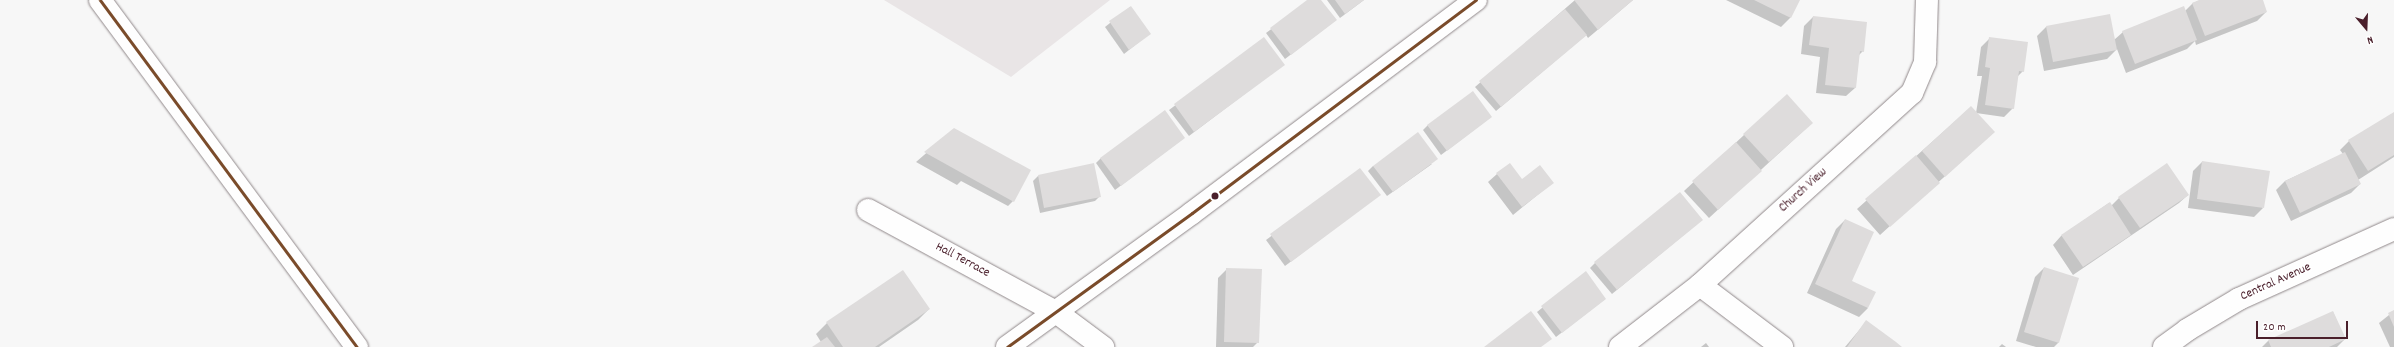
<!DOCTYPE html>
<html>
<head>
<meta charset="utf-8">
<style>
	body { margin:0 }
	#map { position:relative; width:2394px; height:347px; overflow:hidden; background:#f7f7f7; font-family:Dekko,sans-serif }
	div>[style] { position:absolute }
	.green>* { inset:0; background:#e9e5e6 }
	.shadow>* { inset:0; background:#0003 }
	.building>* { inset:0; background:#dedcdc }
	.roads { filter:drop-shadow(0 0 1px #90888a) drop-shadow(0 0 1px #90888a) }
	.street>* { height:22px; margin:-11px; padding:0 11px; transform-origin:11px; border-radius:11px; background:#fefefe }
	.secondary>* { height:22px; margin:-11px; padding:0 11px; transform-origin:11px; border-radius:11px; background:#fefefe }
	.bus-1>* { height:3px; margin:-1.5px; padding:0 1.5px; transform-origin:1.5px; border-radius:1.5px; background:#7a4b2a }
	.dots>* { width:11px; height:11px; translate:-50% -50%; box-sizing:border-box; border:2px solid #fff; border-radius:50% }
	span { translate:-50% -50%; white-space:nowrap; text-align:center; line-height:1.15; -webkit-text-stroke:4px #fff; paint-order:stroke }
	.street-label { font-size:13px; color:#4a1f2b }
	.north { position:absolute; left:2346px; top:8px; width:40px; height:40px; -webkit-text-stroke:3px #fff; paint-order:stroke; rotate:161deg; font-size:11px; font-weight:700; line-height:16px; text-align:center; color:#4a1f2b }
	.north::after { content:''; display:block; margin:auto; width:14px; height:18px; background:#4a1f2b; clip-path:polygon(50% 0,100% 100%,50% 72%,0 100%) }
	.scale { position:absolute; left:2256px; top:321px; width:92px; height:18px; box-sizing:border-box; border:2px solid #4a1f2b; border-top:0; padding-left:5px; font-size:12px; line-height:14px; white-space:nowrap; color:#4a1f2b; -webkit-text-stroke:3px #fff; paint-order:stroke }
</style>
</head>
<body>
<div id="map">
	<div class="green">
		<i style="clip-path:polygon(884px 0,1110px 0,1011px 77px)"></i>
	</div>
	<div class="shadow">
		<i style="clip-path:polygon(1309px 0,1320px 0,1336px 20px,1285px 59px,1266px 33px)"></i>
		<i style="clip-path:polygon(1327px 0,1364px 0,1340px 18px)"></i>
		<i style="clip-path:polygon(1575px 0,1633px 0,1588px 38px,1586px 35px,1496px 111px,1475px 87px)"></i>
		<i style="clip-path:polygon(1726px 0,1799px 0,1790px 18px,1781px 27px)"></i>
		<i style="clip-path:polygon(2201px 0,2262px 0,2266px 12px,2257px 21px,2196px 45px,2195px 41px,2187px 49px,2126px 73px,2117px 49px,2107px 59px,2044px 71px,2037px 36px,2046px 27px,2114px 40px,2123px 32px,2185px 11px,2193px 3px)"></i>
		<i style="clip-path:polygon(1130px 7px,1149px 34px,1124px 54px,1105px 27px)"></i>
		<i style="clip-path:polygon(1813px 17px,1863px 51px,1859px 55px,1855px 88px,1846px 96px,1816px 93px,1820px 57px,1801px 54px,1804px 26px)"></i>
		<i style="clip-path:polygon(1990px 38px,2023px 71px,2017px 77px,2013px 108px,2004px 117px,1976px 113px,1985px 140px,1880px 235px,1857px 209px,1971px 107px,1976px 113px,1982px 76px,1977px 76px,1981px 47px)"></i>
		<i style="clip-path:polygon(1264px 39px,1283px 65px,1189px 136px,1169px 110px)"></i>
		<i style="clip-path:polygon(2394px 113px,2394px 157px,2358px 180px,2360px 184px,2351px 193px,2291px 221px,2276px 190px,2285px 181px,2343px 154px,2340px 150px,2349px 141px)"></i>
		<i style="clip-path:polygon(1491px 117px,1441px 155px,1423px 130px,1428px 125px)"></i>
		<i style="clip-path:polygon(954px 129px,1013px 201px,1008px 206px,961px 181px,957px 185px,916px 162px)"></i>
		<i style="clip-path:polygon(1802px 132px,1709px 218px,1684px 191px,1744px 135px)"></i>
		<i style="clip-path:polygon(1184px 138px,1115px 190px,1096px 163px,1101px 158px)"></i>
		<i style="clip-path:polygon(2202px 162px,2263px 208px,2254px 217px,2188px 208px,2193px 171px)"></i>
		<i style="clip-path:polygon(1432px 164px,1387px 196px,1368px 171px,1373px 166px)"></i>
		<i style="clip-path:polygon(1360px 169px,1379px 195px,1285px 266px,1266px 240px)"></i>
		<i style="clip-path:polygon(1497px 174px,1522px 180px,1552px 183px,1513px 215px,1488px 182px)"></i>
		<i style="clip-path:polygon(1038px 176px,1100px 196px,1095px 201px,1040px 213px,1033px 181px)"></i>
		<i style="clip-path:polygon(2188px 195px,2179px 203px,2073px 275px,2053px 245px,2061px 236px,2109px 203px,2111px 206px,2119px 198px)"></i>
		<i style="clip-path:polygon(1845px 220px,1851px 282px,1868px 308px,1859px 317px,1807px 293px,1836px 229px)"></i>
		<i style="clip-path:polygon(1697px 224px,1612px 294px,1590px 268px,1595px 263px)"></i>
		<i style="clip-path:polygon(2044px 268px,2059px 342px,2054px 347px,2036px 347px,2016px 341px,2035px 277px)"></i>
		<i style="clip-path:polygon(1227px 269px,1258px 342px,1253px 347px,1216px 347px,1218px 278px)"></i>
		<i style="clip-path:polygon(1585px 273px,1605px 299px,1556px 337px,1537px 312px)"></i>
		<i style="clip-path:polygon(929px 309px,918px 320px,879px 347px,814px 347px,821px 342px,816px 334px,827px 323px)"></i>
		<i style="clip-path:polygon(2394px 311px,2394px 347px,2390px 347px,2379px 323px)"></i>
		<i style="clip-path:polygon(2333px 312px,2345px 339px,2337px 347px,2262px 347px,2268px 341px)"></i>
		<i style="clip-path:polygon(1866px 322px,1901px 347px,1845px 347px)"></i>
		<i style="clip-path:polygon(1706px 343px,1709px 347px,1701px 347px)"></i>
		<i style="clip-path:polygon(2002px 344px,2006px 347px,1999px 347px)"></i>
	</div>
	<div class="building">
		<i style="clip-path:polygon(1307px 0,1321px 0,1337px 20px,1291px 55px,1270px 28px)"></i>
		<i style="clip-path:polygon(1335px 0,1364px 0,1345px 14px)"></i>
		<i style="clip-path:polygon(1574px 0,1633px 0,1598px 30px)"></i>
		<i style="clip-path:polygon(1754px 0,1800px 0,1791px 18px)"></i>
		<i style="clip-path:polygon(2199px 0,2263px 0,2267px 12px,2205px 36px,2192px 3px)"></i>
		<i style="clip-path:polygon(1131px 6px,1151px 34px,1129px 50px,1109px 21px)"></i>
		<i style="clip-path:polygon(2184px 6px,2197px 40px,2135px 64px,2122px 31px)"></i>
		<i style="clip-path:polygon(1565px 9px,1587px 35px,1501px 107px,1479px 81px)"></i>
		<i style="clip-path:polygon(2110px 14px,2117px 50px,2053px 62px,2046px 26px)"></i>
		<i style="clip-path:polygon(1813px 16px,1867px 22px,1864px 52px,1860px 51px,1856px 88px,1825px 85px,1829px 48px,1809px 45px)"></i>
		<i style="clip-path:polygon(1264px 37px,1285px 65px,1194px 132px,1174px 104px)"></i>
		<i style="clip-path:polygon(1989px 37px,2028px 42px,2024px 72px,2019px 71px,2014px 109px,1985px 105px,1990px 68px,1985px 67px)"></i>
		<i style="clip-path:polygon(1473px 91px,1492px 117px,1447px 151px,1427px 125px)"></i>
		<i style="clip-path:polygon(1787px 94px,1813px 123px,1769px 162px,1743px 134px)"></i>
		<i style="clip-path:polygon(1971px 106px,1995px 132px,1945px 177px,1922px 151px)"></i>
		<i style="clip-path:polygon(1165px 110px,1185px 138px,1121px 186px,1100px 158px)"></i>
		<i style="clip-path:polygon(2394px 112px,2394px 155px,2368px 171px,2348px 140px)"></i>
		<i style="clip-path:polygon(954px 128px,1031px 170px,1014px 202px,924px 152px)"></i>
		<i style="clip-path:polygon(1418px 132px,1438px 159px,1393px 192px,1373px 166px)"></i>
		<i style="clip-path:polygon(1736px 142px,1762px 171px,1718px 210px,1692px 181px)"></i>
		<i style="clip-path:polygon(2345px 152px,2361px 184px,2300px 213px,2285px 181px)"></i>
		<i style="clip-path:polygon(1916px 155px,1940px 183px,1890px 227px,1865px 199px)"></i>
		<i style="clip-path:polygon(2202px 161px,2270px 171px,2264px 208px,2197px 199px)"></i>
		<i style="clip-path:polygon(1094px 163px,1101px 197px,1044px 208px,1038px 175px)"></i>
		<i style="clip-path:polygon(1510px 163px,1522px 179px,1540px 165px,1554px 183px,1522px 207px,1496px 173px)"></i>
		<i style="clip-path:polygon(2167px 163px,2189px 195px,2140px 228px,2118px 197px)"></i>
		<i style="clip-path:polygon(1360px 168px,1381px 195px,1291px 262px,1270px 234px)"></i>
		<i style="clip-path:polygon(1680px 192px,1703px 220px,1617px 290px,1594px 262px)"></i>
		<i style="clip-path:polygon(2110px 202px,2131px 235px,2083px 267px,2061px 235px)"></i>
		<i style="clip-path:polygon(1845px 219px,1874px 232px,1852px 281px,1876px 292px,1868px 308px,1815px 284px)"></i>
		<i style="clip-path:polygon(2044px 267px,2079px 278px,2059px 343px,2024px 332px)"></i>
		<i style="clip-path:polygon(1226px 268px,1262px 269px,1259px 343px,1224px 342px)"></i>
		<i style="clip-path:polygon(903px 270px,930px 309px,875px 347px,843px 347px,826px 322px)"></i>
		<i style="clip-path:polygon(1586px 271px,1606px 299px,1562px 333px,1541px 306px)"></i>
		<i style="clip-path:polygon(2394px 310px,2394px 327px,2388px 313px)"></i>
		<i style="clip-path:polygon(1531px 311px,1552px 339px,1541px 347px,1484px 347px)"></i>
		<i style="clip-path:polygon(2333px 311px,2346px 339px,2329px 347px,2271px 347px,2268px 340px)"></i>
		<i style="clip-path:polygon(1866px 320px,1896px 342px,1902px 347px,1847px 347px)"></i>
		<i style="clip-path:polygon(827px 337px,835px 347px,812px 347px)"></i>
	</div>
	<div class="roads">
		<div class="street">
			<i style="left:868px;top:210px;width:214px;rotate:28.5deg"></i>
			<i style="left:1056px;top:312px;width:59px;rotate:36.7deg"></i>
			<i style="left:1700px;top:285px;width:103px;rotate:37.1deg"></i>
			<i style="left:1007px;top:347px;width:228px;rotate:-35.9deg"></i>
			<i style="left:1192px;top:213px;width:355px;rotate:-36.9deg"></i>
			<i style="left:1620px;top:347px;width:101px;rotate:-37.8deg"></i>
			<i style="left:1700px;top:285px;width:286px;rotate:-42.2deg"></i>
			<i style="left:1912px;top:93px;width:34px;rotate:-67deg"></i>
			<i style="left:1925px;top:62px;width:62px;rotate:-88.2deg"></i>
			<i style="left:2164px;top:347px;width:29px;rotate:-36deg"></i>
			<i style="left:2187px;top:330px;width:61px;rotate:-30.8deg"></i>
			<i style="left:2239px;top:299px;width:170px;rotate:-24.3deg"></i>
		</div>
		<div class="secondary">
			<i style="left:100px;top:0;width:432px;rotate:53.5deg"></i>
		</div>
	</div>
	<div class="bus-1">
		<i style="left:100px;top:0;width:432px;rotate:53.5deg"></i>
		<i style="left:1007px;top:347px;width:228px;rotate:-35.9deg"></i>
		<i style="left:1192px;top:213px;width:355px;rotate:-36.9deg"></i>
	</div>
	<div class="dots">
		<i style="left:1215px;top:196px;background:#4a1f2b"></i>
	</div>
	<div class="street-label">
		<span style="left:1804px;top:191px;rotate:-42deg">Church View</span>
		<span style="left:962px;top:261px;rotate:28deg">Hall Terrace</span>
		<span style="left:2276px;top:283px;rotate:-24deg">Central Avenue</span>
	</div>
	<div class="north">N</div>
	<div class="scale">20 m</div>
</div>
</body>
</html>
